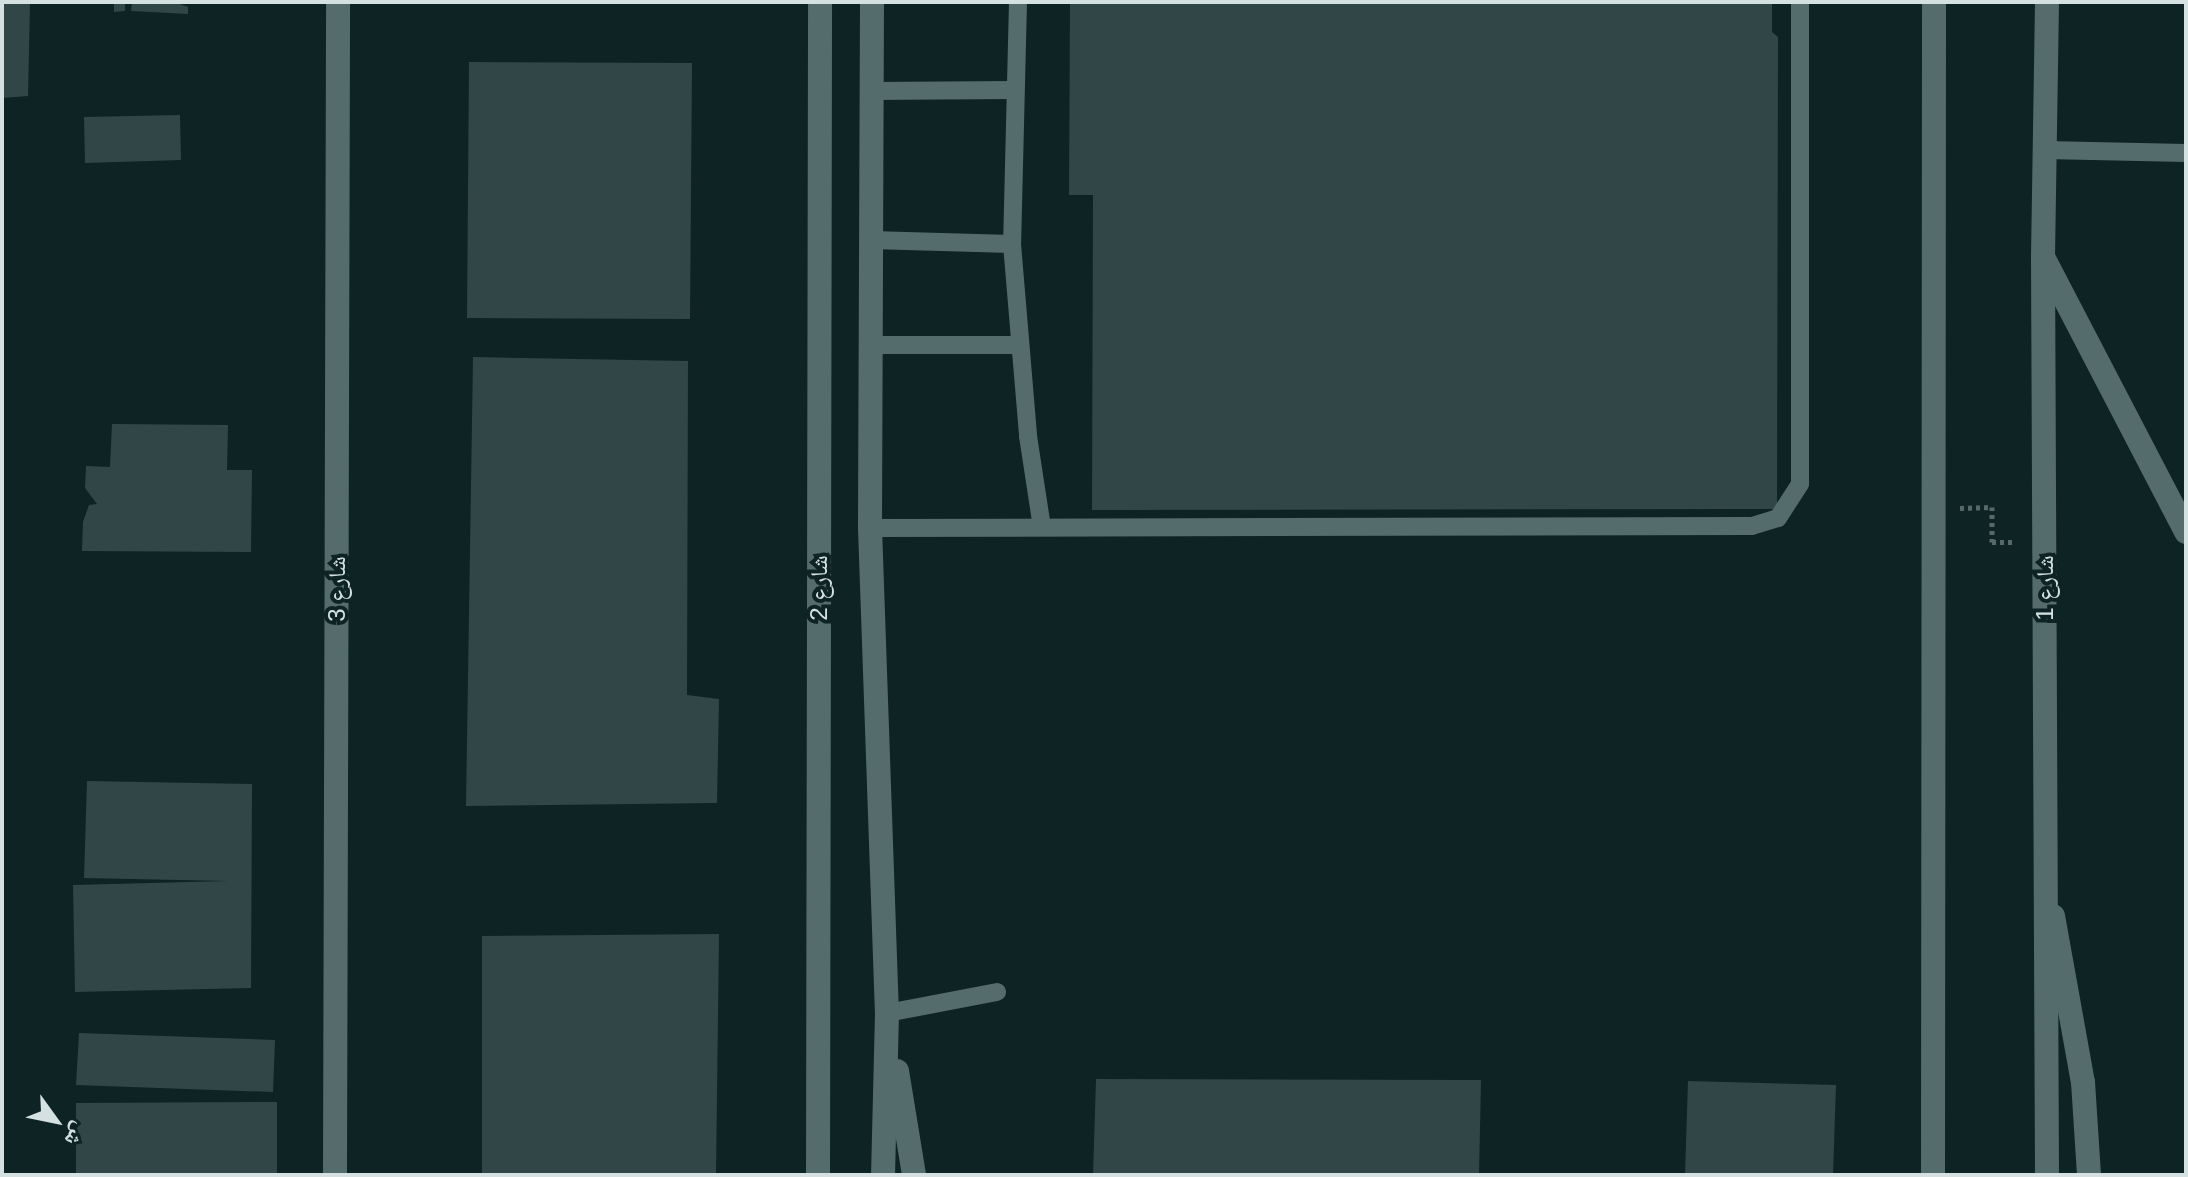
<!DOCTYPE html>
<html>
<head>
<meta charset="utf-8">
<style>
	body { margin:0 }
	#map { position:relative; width:2188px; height:1177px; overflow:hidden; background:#0e2324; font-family:Helvetica,"Noto Naskh Arabic",sans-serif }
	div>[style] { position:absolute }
	.building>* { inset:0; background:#314747 }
	.path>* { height:5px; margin-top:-2.5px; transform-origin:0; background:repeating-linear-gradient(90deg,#576869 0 4px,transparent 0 8px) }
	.lane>* { height:18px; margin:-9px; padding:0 9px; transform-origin:9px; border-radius:9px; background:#556c6c }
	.street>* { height:24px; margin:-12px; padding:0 12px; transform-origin:12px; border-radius:12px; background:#556c6c }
	.secondary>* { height:24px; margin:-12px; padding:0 12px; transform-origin:12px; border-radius:12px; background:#556c6c }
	span { translate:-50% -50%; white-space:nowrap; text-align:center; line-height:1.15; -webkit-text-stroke:8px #0e2324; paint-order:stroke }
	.street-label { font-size:24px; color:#d5e1e1 }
	.frame { position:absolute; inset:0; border:4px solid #d5e1e1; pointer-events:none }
	.north { position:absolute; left:16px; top:1081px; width:80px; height:80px; -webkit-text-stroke:6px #0e2324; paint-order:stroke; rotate:123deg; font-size:22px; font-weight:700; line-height:32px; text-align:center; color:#d5e1e1 }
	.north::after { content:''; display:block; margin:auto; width:28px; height:36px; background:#d5e1e1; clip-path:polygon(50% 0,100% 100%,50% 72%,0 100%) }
</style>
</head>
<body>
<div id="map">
	<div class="building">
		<i style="clip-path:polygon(2px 2px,30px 2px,28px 96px,2px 98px)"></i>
		<i style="clip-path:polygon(125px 2px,125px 11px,114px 12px,114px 4px)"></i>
		<i style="clip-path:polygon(132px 2px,175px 2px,188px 7px,188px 14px,131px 11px)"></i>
		<i style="clip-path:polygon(1070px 2px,1772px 2px,1772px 32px,1778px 37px,1777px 509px,1092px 510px,1093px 195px,1069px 195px)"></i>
		<i style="clip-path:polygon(469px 62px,692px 63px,690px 319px,467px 318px)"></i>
		<i style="clip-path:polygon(180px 115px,181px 160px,85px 163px,84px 117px)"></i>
		<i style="clip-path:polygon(473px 357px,688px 361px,687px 695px,719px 699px,717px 803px,466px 806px)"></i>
		<i style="clip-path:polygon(112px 424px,228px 425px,227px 470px,252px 470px,251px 552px,82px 551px,83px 522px,89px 505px,97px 504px,85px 488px,86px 466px,110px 467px)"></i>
		<i style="clip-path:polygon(87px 781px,252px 784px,251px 988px,75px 992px,73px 885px,228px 881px,84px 878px)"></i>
		<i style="clip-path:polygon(719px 934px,716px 1175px,482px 1175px,482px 936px)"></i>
		<i style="clip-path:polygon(79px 1033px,275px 1040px,273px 1092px,76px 1085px)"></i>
		<i style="clip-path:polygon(1096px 1079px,1481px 1080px,1479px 1175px,1093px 1175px)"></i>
		<i style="clip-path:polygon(1688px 1081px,1836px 1085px,1833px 1175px,1685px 1175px)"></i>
		<i style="clip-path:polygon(277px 1102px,277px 1175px,76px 1175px,76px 1103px)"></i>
	</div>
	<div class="path">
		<i style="left:1960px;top:508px;width:32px;rotate:-2deg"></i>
		<i style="left:1992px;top:507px;width:35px;rotate:90deg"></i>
		<i style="left:1992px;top:542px;width:24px"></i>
	</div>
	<div class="lane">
		<i style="left:1018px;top:2px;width:242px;rotate:91.4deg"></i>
		<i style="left:1012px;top:244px;width:193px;rotate:85.2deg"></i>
		<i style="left:1028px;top:436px;width:92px;rotate:81.3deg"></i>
		<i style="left:872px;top:91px;width:140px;rotate:-0.4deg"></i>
		<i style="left:2045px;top:150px;width:141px;rotate:1.2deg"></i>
		<i style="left:871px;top:240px;width:141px;rotate:1.6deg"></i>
		<i style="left:871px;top:345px;width:147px"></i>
		<i style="left:870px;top:528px;width:882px;rotate:-0.13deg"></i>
		<i style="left:1752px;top:526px;width:27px;rotate:-17deg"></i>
		<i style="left:1778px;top:518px;width:40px;rotate:-57.1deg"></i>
		<i style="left:1800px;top:484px;width:482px;rotate:-90deg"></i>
		<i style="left:887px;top:1013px;width:112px;rotate:-10.8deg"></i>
	</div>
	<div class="street">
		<i style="left:872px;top:2px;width:526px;rotate:90.22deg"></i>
		<i style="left:870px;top:528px;width:485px;rotate:88deg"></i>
		<i style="left:887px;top:1013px;width:162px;rotate:91.4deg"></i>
		<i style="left:2043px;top:257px;width:310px;rotate:62.5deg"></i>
		<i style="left:2053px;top:916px;width:169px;rotate:79.8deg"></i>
		<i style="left:2083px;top:1082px;width:93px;rotate:86.3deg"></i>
		<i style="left:897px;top:1071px;width:105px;rotate:80.7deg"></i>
		<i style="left:335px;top:1175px;width:1173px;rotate:-89.85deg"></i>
		<i style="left:818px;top:1175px;width:1173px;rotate:-89.9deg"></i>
	</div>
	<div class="secondary">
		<i style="left:1933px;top:1175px;width:1173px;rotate:-89.95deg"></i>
		<i style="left:2047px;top:1175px;width:918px;rotate:-90.25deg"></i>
		<i style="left:2043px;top:257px;width:255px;rotate:-89.1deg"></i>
	</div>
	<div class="street-label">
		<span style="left:819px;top:588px;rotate:-90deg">شارع 2</span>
		<span style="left:2045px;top:588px;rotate:-90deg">شارع 1</span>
		<span style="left:337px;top:589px;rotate:-90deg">شارع 3</span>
	</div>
	<div class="frame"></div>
	<div class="north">ش</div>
</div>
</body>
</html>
